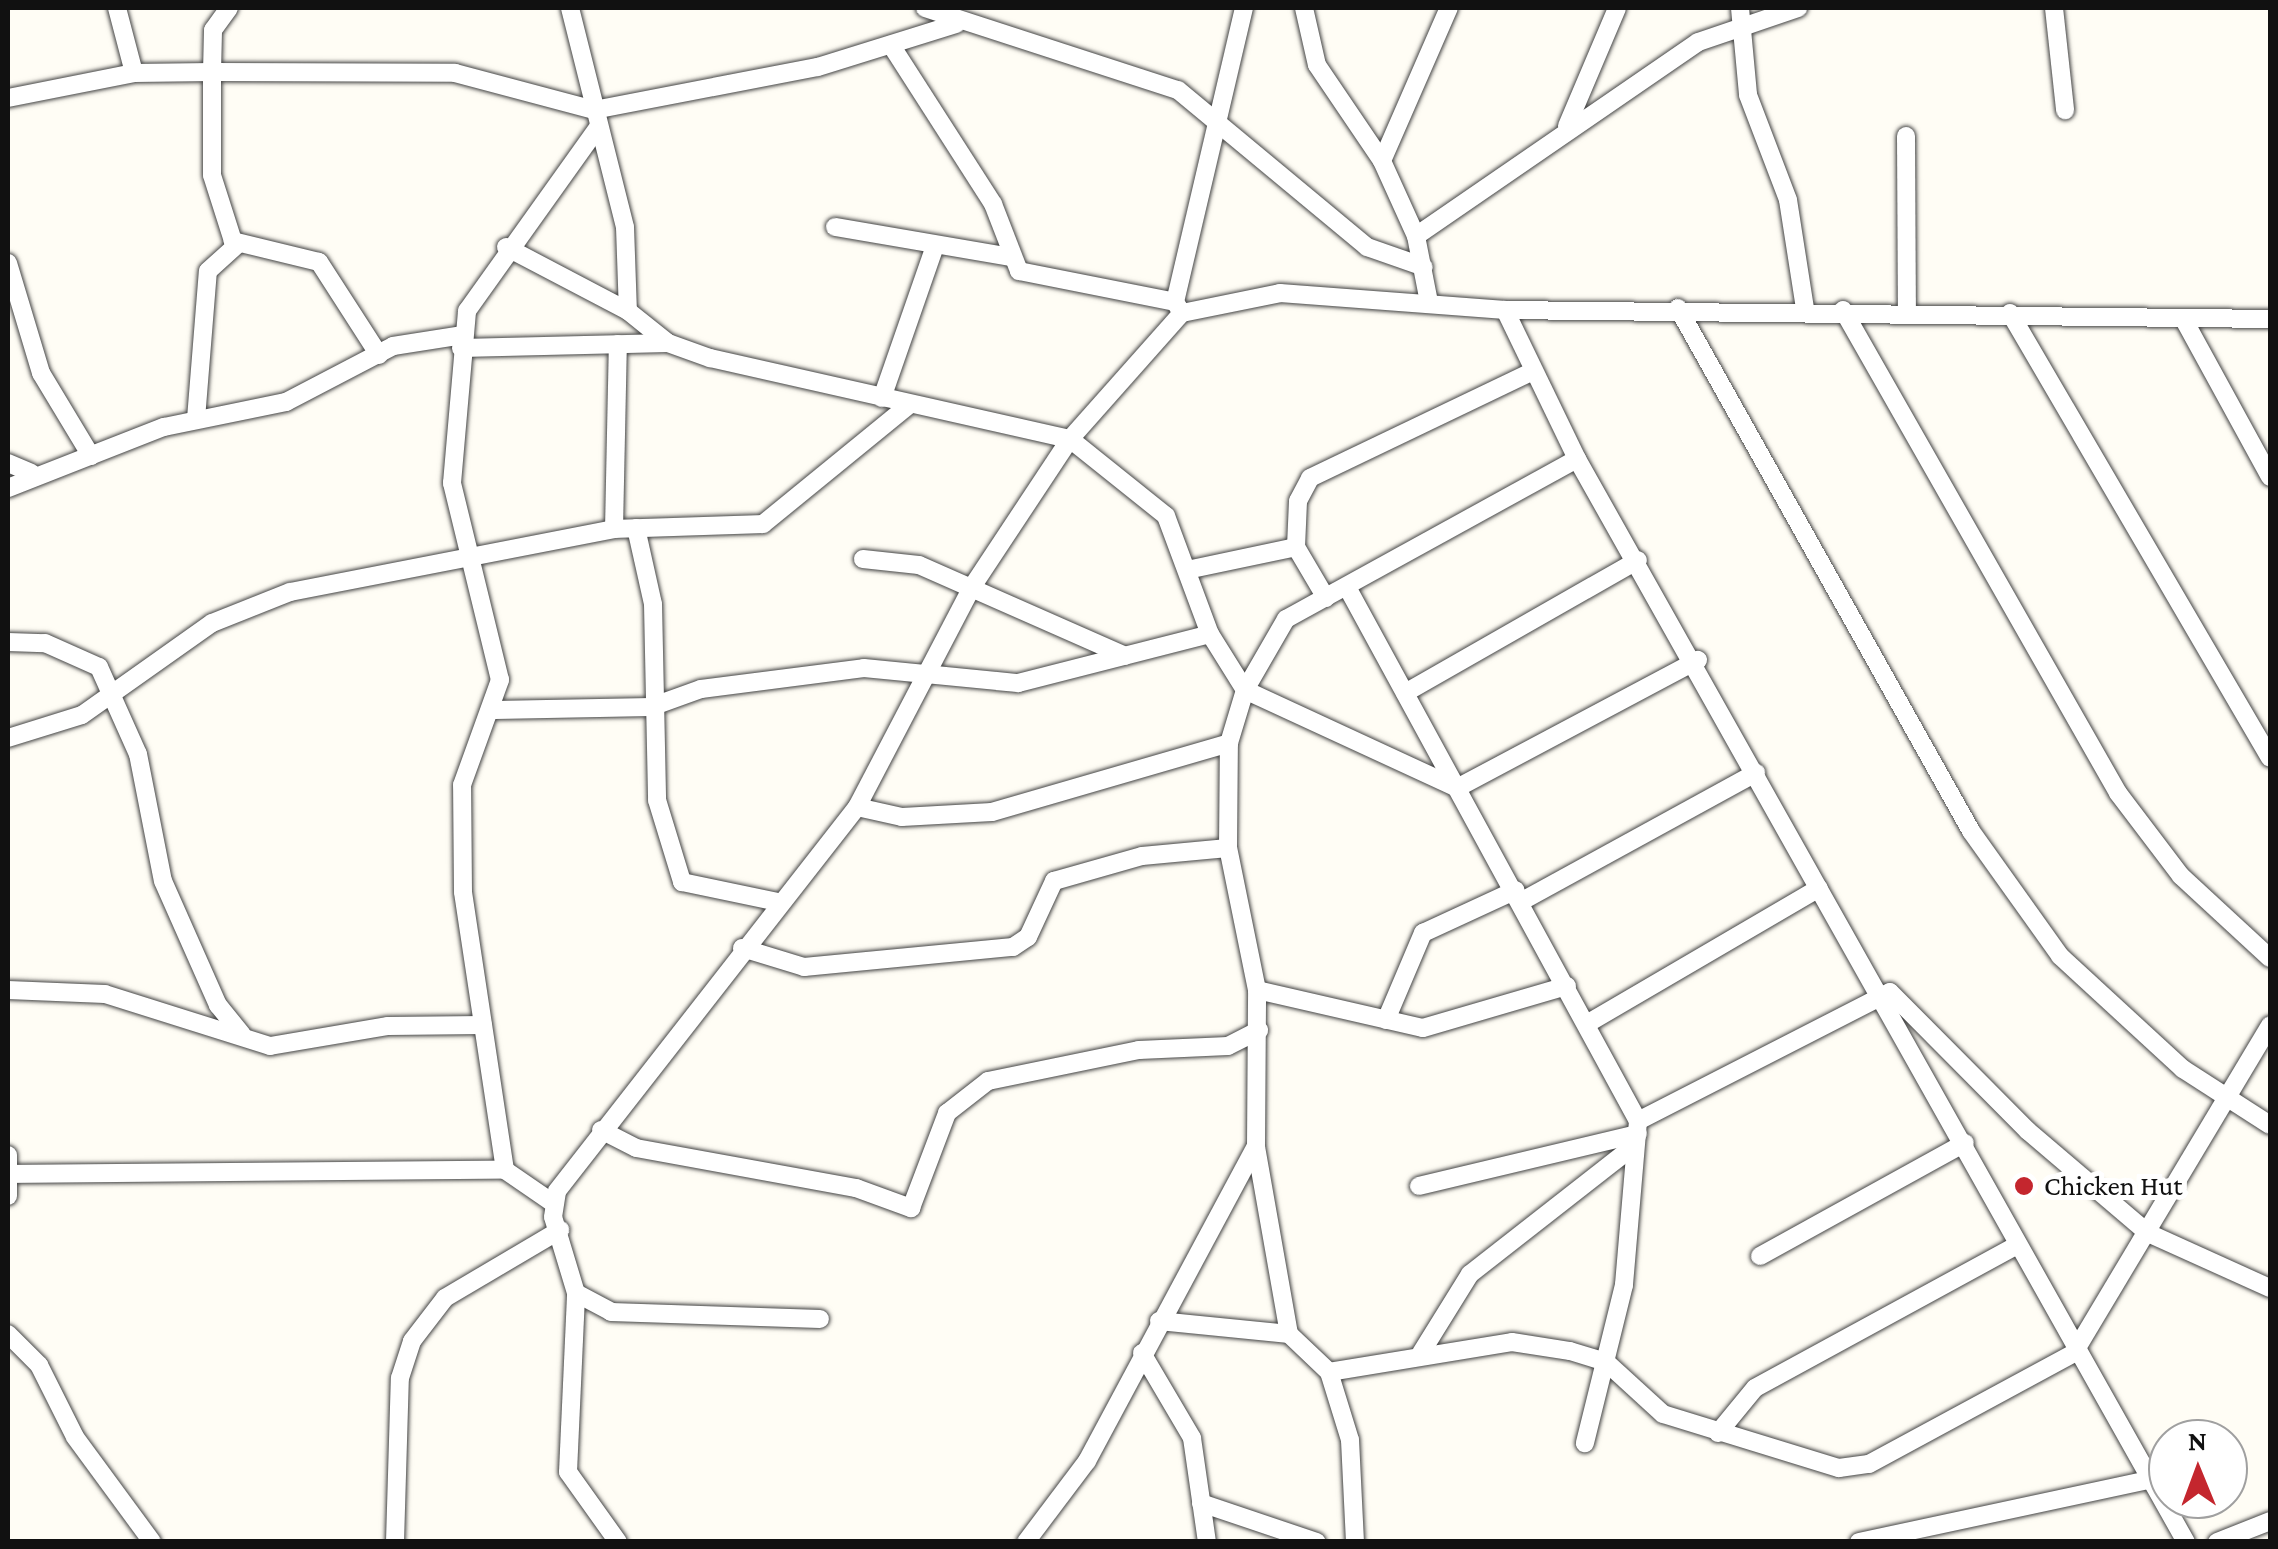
<!DOCTYPE html>
<html>
<head>
<meta charset="utf-8">
<style>
	body { margin:0 }
	#map { position:relative; width:2278px; height:1549px; overflow:hidden; background:#fffdf5; font-family:"Crimson Pro",serif }
	div>[style] { position:absolute }
	.roads { filter:drop-shadow(0 0 2px #444) drop-shadow(0 0 2px #444) }
	.minor>* { height:18px; margin:-9px; padding:0 9px; transform-origin:9px; border-radius:9px; background:#fff }
	.dots>* { width:28px; height:28px; translate:-50% -50%; box-sizing:border-box; border:5px solid #fff; border-radius:50% }
	span { translate:-50% -50%; white-space:nowrap; text-align:center; line-height:1.15; -webkit-text-stroke:10px #fff; paint-order:stroke }
	.poi-label { font-size:28px; color:#111 }
	.left { translate:0 -50%; text-align:left }
	.frame { position:absolute; inset:0; border:10px solid #111; pointer-events:none }
	.north { position:absolute; left:2148px; top:1419px; width:100px; height:100px; box-sizing:border-box; background:#fff; border:2px solid #a0a0a0; border-radius:50%; rotate:359deg; font-size:28px; font-weight:700; line-height:40px; text-align:center; color:#111 }
	.north::after { content:''; display:block; margin:auto; width:35px; height:45px; background:#c4262e; clip-path:polygon(50% 0,100% 100%,50% 72%,0 100%) }
</style>
</head>
<body>
<div id="map">
	<div class="roads">
		<div class="minor">
			<i style="left:117px;top:8px;width:67px;rotate:75.3deg"></i>
			<i style="left:570px;top:8px;width:226px;rotate:75.9deg"></i>
			<i style="left:625px;top:227px;width:84px;rotate:88deg"></i>
			<i style="left:925px;top:8px;width:266px;rotate:18deg"></i>
			<i style="left:1178px;top:90px;width:246px;rotate:39.7deg"></i>
			<i style="left:1367px;top:247px;width:60px;rotate:19.3deg"></i>
			<i style="left:1304px;top:8px;width:58px;rotate:77.2deg"></i>
			<i style="left:1317px;top:65px;width:116px;rotate:55.9deg"></i>
			<i style="left:1382px;top:161px;width:82px;rotate:65.6deg"></i>
			<i style="left:1416px;top:236px;width:67px;rotate:78.9deg"></i>
			<i style="left:1740px;top:8px;width:87px;rotate:84.7deg"></i>
			<i style="left:1748px;top:95px;width:112px;rotate:69.1deg"></i>
			<i style="left:1788px;top:200px;width:110px;rotate:81.1deg"></i>
			<i style="left:2054px;top:8px;width:103px;rotate:83.8deg"></i>
			<i style="left:891px;top:45px;width:189px;rotate:57.3deg"></i>
			<i style="left:993px;top:204px;width:72px;rotate:68.8deg"></i>
			<i style="left:1019px;top:271px;width:159px;rotate:11.2deg"></i>
			<i style="left:1175px;top:302px;width:13px;rotate:58deg"></i>
			<i style="left:8px;top:98px;width:128px;rotate:-11.2deg"></i>
			<i style="left:134px;top:73px;width:78px;rotate:-0.7deg"></i>
			<i style="left:212px;top:72px;width:42px;rotate:-88.6deg"></i>
			<i style="left:213px;top:30px;width:27px;rotate:-54deg"></i>
			<i style="left:1567px;top:126px;width:128px;rotate:-67deg"></i>
			<i style="left:1906px;top:136px;width:173px;rotate:89.7deg"></i>
			<i style="left:1382px;top:161px;width:167px;rotate:-66.4deg"></i>
			<i style="left:835px;top:227px;width:179px;rotate:9.7deg"></i>
			<i style="left:1416px;top:236px;width:342px;rotate:-34.5deg"></i>
			<i style="left:1698px;top:42px;width:106px;rotate:-18.8deg"></i>
			<i style="left:506px;top:247px;width:138px;rotate:27.7deg"></i>
			<i style="left:628px;top:311px;width:51px;rotate:38.7deg"></i>
			<i style="left:668px;top:343px;width:45px;rotate:19.7deg"></i>
			<i style="left:710px;top:358px;width:369px;rotate:12.7deg"></i>
			<i style="left:1070px;top:439px;width:123px;rotate:38.7deg"></i>
			<i style="left:1166px;top:516px;width:126px;rotate:69.6deg"></i>
			<i style="left:1210px;top:634px;width:66px;rotate:58deg"></i>
			<i style="left:1245px;top:690px;width:234px;rotate:24.8deg"></i>
			<i style="left:1457px;top:788px;width:273px;rotate:-28deg"></i>
			<i style="left:8px;top:263px;width:115px;rotate:73.3deg"></i>
			<i style="left:41px;top:373px;width:97px;rotate:58.9deg"></i>
			<i style="left:1175px;top:302px;width:302px;rotate:-76.8deg"></i>
			<i style="left:1678px;top:308px;width:599px;rotate:60.74deg"></i>
			<i style="left:1971px;top:831px;width:153px;rotate:54.5deg"></i>
			<i style="left:2060px;top:956px;width:167px;rotate:42.6deg"></i>
			<i style="left:2183px;top:1069px;width:103px;rotate:32.8deg"></i>
			<i style="left:1505px;top:310px;width:165px;rotate:64.2deg"></i>
			<i style="left:1577px;top:459px;width:1242px;rotate:60.65deg"></i>
			<i style="left:1843px;top:310px;width:556px;rotate:60.34deg"></i>
			<i style="left:2118px;top:793px;width:104px;rotate:52.8deg"></i>
			<i style="left:2181px;top:876px;width:121px;rotate:42.7deg"></i>
			<i style="left:2010px;top:313px;width:515px;rotate:59.7deg"></i>
			<i style="left:2183px;top:318px;width:181px;rotate:61.3deg"></i>
			<i style="left:461px;top:348px;width:207px;rotate:-1.4deg"></i>
			<i style="left:379px;top:355px;width:111px;rotate:-122.8deg"></i>
			<i style="left:319px;top:262px;width:89px;rotate:-166.3deg"></i>
			<i style="left:233px;top:241px;width:69px;rotate:-107.7deg"></i>
			<i style="left:212px;top:175px;width:103px;rotate:-90deg"></i>
			<i style="left:212px;top:72px;width:243px;rotate:0.2deg"></i>
			<i style="left:455px;top:73px;width:144px;rotate:14.9deg"></i>
			<i style="left:594px;top:110px;width:228px;rotate:-10.9deg"></i>
			<i style="left:818px;top:67px;width:145px;rotate:-17.3deg"></i>
			<i style="left:882px;top:398px;width:161px;rotate:-70.8deg"></i>
			<i style="left:196px;top:419px;width:148px;rotate:-85.4deg"></i>
			<i style="left:208px;top:271px;width:39px;rotate:-42deg"></i>
			<i style="left:8px;top:463px;width:25px;rotate:23deg"></i>
			<i style="left:8px;top:488px;width:168px;rotate:-21.4deg"></i>
			<i style="left:164px;top:427px;width:125px;rotate:-11.6deg"></i>
			<i style="left:286px;top:402px;width:121px;rotate:-27.6deg"></i>
			<i style="left:393px;top:346px;width:71px;rotate:-8.9deg"></i>
			<i style="left:636px;top:528px;width:78px;rotate:77.4deg"></i>
			<i style="left:653px;top:604px;width:196px;rotate:88.8deg"></i>
			<i style="left:657px;top:800px;width:86px;rotate:73deg"></i>
			<i style="left:682px;top:882px;width:98px;rotate:11.8deg"></i>
			<i style="left:614px;top:529px;width:185px;rotate:-88.8deg"></i>
			<i style="left:863px;top:559px;width:56px;rotate:6.1deg"></i>
			<i style="left:919px;top:565px;width:225px;rotate:23.8deg"></i>
			<i style="left:1187px;top:570px;width:111px;rotate:-11.9deg"></i>
			<i style="left:1347px;top:587px;width:608px;rotate:61.41deg"></i>
			<i style="left:1638px;top:1121px;width:165px;rotate:94.9deg"></i>
			<i style="left:1624px;top:1285px;width:163px;rotate:103.9deg"></i>
			<i style="left:1326px;top:598px;width:59px;rotate:-120.5deg"></i>
			<i style="left:1296px;top:547px;width:46px;rotate:-87.5deg"></i>
			<i style="left:1298px;top:501px;width:26px;rotate:-62deg"></i>
			<i style="left:1310px;top:478px;width:245px;rotate:-25.6deg"></i>
			<i style="left:8px;top:642px;width:37px;rotate:2deg"></i>
			<i style="left:45px;top:643px;width:59px;rotate:24deg"></i>
			<i style="left:99px;top:667px;width:95px;rotate:65.9deg"></i>
			<i style="left:138px;top:754px;width:129px;rotate:78.9deg"></i>
			<i style="left:163px;top:881px;width:136px;rotate:66.1deg"></i>
			<i style="left:218px;top:1005px;width:38px;rotate:51deg"></i>
			<i style="left:1405px;top:693px;width:268px;rotate:-29.7deg"></i>
			<i style="left:495px;top:710px;width:156px;rotate:-1.1deg"></i>
			<i style="left:651px;top:707px;width:53px;rotate:-19.8deg"></i>
			<i style="left:701px;top:689px;width:164px;rotate:-7.3deg"></i>
			<i style="left:864px;top:668px;width:155px;rotate:5.6deg"></i>
			<i style="left:1018px;top:683px;width:198px;rotate:-14.3deg"></i>
			<i style="left:8px;top:738px;width:77px;rotate:-17.3deg"></i>
			<i style="left:82px;top:715px;width:159px;rotate:-35.3deg"></i>
			<i style="left:212px;top:623px;width:84px;rotate:-21.7deg"></i>
			<i style="left:290px;top:592px;width:330px;rotate:-11deg"></i>
			<i style="left:614px;top:529px;width:149px;rotate:-1.9deg"></i>
			<i style="left:763px;top:524px;width:188px;rotate:-39.2deg"></i>
			<i style="left:857px;top:807px;width:46px;rotate:12.5deg"></i>
			<i style="left:902px;top:817px;width:90px;rotate:-3.2deg"></i>
			<i style="left:992px;top:812px;width:247px;rotate:-16.2deg"></i>
			<i style="left:1522px;top:901px;width:267px;rotate:-28.7deg"></i>
			<i style="left:742px;top:948px;width:65px;rotate:17deg"></i>
			<i style="left:804px;top:967px;width:210px;rotate:-5.5deg"></i>
			<i style="left:1013px;top:947px;width:18px;rotate:-34deg"></i>
			<i style="left:1028px;top:937px;width:62px;rotate:-65.1deg"></i>
			<i style="left:1054px;top:881px;width:91px;rotate:-15.9deg"></i>
			<i style="left:1142px;top:856px;width:86px;rotate:-5.3deg"></i>
			<i style="left:8px;top:990px;width:97px;rotate:2.4deg"></i>
			<i style="left:105px;top:994px;width:173px;rotate:17.5deg"></i>
			<i style="left:270px;top:1046px;width:120px;rotate:-9.6deg"></i>
			<i style="left:388px;top:1026px;width:95px;rotate:-0.6deg"></i>
			<i style="left:1257px;top:990px;width:170px;rotate:12.9deg"></i>
			<i style="left:1423px;top:1028px;width:150px;rotate:-16.3deg"></i>
			<i style="left:1386px;top:1020px;width:95px;rotate:-67deg"></i>
			<i style="left:1423px;top:933px;width:102px;rotate:-24.8deg"></i>
			<i style="left:1590px;top:1022px;width:265px;rotate:-30.3deg"></i>
			<i style="left:1638px;top:1121px;width:283px;rotate:-27.1deg"></i>
			<i style="left:1890px;top:992px;width:196px;rotate:45.2deg"></i>
			<i style="left:2028px;top:1131px;width:157px;rotate:40.4deg"></i>
			<i style="left:2148px;top:1233px;width:134px;rotate:24.3deg"></i>
			<i style="left:601px;top:1130px;width:39px;rotate:27deg"></i>
			<i style="left:636px;top:1148px;width:224px;rotate:10.3deg"></i>
			<i style="left:856px;top:1188px;width:59px;rotate:20deg"></i>
			<i style="left:911px;top:1208px;width:102px;rotate:-69.2deg"></i>
			<i style="left:947px;top:1113px;width:52px;rotate:-38deg"></i>
			<i style="left:988px;top:1081px;width:154px;rotate:-11.6deg"></i>
			<i style="left:1139px;top:1050px;width:89px;rotate:-2.6deg"></i>
			<i style="left:1228px;top:1046px;width:35px;rotate:-27deg"></i>
			<i style="left:8px;top:1155px;width:41px;rotate:90deg"></i>
			<i style="left:12px;top:1174px;width:493px;rotate:-0.5deg"></i>
			<i style="left:1419px;top:1186px;width:225px;rotate:-13.4deg"></i>
			<i style="left:553px;top:1203px;width:58px;rotate:-145.5deg"></i>
			<i style="left:505px;top:1170px;width:281px;rotate:-98.6deg"></i>
			<i style="left:463px;top:892px;width:107px;rotate:-90.5deg"></i>
			<i style="left:462px;top:785px;width:112px;rotate:-70.1deg"></i>
			<i style="left:500px;top:680px;width:203px;rotate:-103.7deg"></i>
			<i style="left:452px;top:483px;width:173px;rotate:-85deg"></i>
			<i style="left:467px;top:311px;width:227px;rotate:-54.5deg"></i>
			<i style="left:1760px;top:1256px;width:234px;rotate:-28.9deg"></i>
			<i style="left:576px;top:1293px;width:40px;rotate:28deg"></i>
			<i style="left:611px;top:1312px;width:209px;rotate:1.9deg"></i>
			<i style="left:1159px;top:1321px;width:131px;rotate:5.7deg"></i>
			<i style="left:1289px;top:1334px;width:55px;rotate:43.5deg"></i>
			<i style="left:1329px;top:1372px;width:71px;rotate:72.8deg"></i>
			<i style="left:1350px;top:1440px;width:102px;rotate:87.2deg"></i>
			<i style="left:8px;top:1334px;width:44px;rotate:45deg"></i>
			<i style="left:39px;top:1365px;width:80px;rotate:63.4deg"></i>
			<i style="left:75px;top:1437px;width:130px;rotate:53.7deg"></i>
			<i style="left:1289px;top:1334px;width:191px;rotate:-100deg"></i>
			<i style="left:1256px;top:1146px;width:156px;rotate:-89.6deg"></i>
			<i style="left:1257px;top:990px;width:145px;rotate:-101.5deg"></i>
			<i style="left:1228px;top:848px;width:105px;rotate:-89.5deg"></i>
			<i style="left:1229px;top:743px;width:55px;rotate:-73.2deg"></i>
			<i style="left:1245px;top:690px;width:82px;rotate:-60deg"></i>
			<i style="left:1286px;top:619px;width:332px;rotate:-28.8deg"></i>
			<i style="left:1142px;top:1353px;width:99px;rotate:59.5deg"></i>
			<i style="left:1192px;top:1438px;width:105px;rotate:81.8deg"></i>
			<i style="left:1421px;top:1353px;width:93px;rotate:-58.2deg"></i>
			<i style="left:1470px;top:1274px;width:208px;rotate:-38deg"></i>
			<i style="left:1329px;top:1372px;width:185px;rotate:-9.3deg"></i>
			<i style="left:1512px;top:1342px;width:59px;rotate:8.8deg"></i>
			<i style="left:1570px;top:1351px;width:38px;rotate:17deg"></i>
			<i style="left:1606px;top:1362px;width:77px;rotate:42.4deg"></i>
			<i style="left:1663px;top:1414px;width:184px;rotate:17.1deg"></i>
			<i style="left:1839px;top:1468px;width:30px;rotate:-8deg"></i>
			<i style="left:1869px;top:1464px;width:233px;rotate:-28.4deg"></i>
			<i style="left:2074px;top:1353px;width:382px;rotate:-59.1deg"></i>
			<i style="left:1718px;top:1433px;width:58px;rotate:-50.6deg"></i>
			<i style="left:1755px;top:1388px;width:296px;rotate:-28.6deg"></i>
			<i style="left:1201px;top:1503px;width:122px;rotate:18.6deg"></i>
			<i style="left:395px;top:1542px;width:164px;rotate:-88.3deg"></i>
			<i style="left:400px;top:1378px;width:39px;rotate:-72deg"></i>
			<i style="left:412px;top:1341px;width:54px;rotate:-52.5deg"></i>
			<i style="left:445px;top:1298px;width:134px;rotate:-30.6deg"></i>
			<i style="left:618px;top:1542px;width:86px;rotate:-125.5deg"></i>
			<i style="left:568px;top:1472px;width:179px;rotate:-87.4deg"></i>
			<i style="left:576px;top:1293px;width:79px;rotate:-106.8deg"></i>
			<i style="left:553px;top:1217px;width:26px;rotate:-81deg"></i>
			<i style="left:557px;top:1191px;width:487px;rotate:-52deg"></i>
			<i style="left:857px;top:807px;width:248px;rotate:-62.4deg"></i>
			<i style="left:972px;top:587px;width:178px;rotate:-56.5deg"></i>
			<i style="left:1070px;top:439px;width:169px;rotate:-48.4deg"></i>
			<i style="left:1182px;top:313px;width:100px;rotate:-11.5deg"></i>
			<i style="left:1280px;top:293px;width:226px;rotate:4.3deg"></i>
			<i style="left:1505px;top:310px;width:765px;rotate:0.67deg"></i>
			<i style="left:1026px;top:1542px;width:101px;rotate:-53deg"></i>
			<i style="left:1087px;top:1461px;width:357px;rotate:-61.8deg"></i>
			<i style="left:1859px;top:1542px;width:297px;rotate:-12.1deg"></i>
			<i style="left:2217px;top:1542px;width:57px;rotate:-21.6deg"></i>
		</div>
	</div>
	<div class="dots">
		<i style="left:2024px;top:1186px;background:#c4262e"></i>
	</div>
	<div class="poi-label">
		<span class="left" style="left:2044px;top:1186px">Chicken Hut</span>
	</div>
	<div class="frame"></div>
	<div class="north">N</div>
</div>
</body>
</html>
